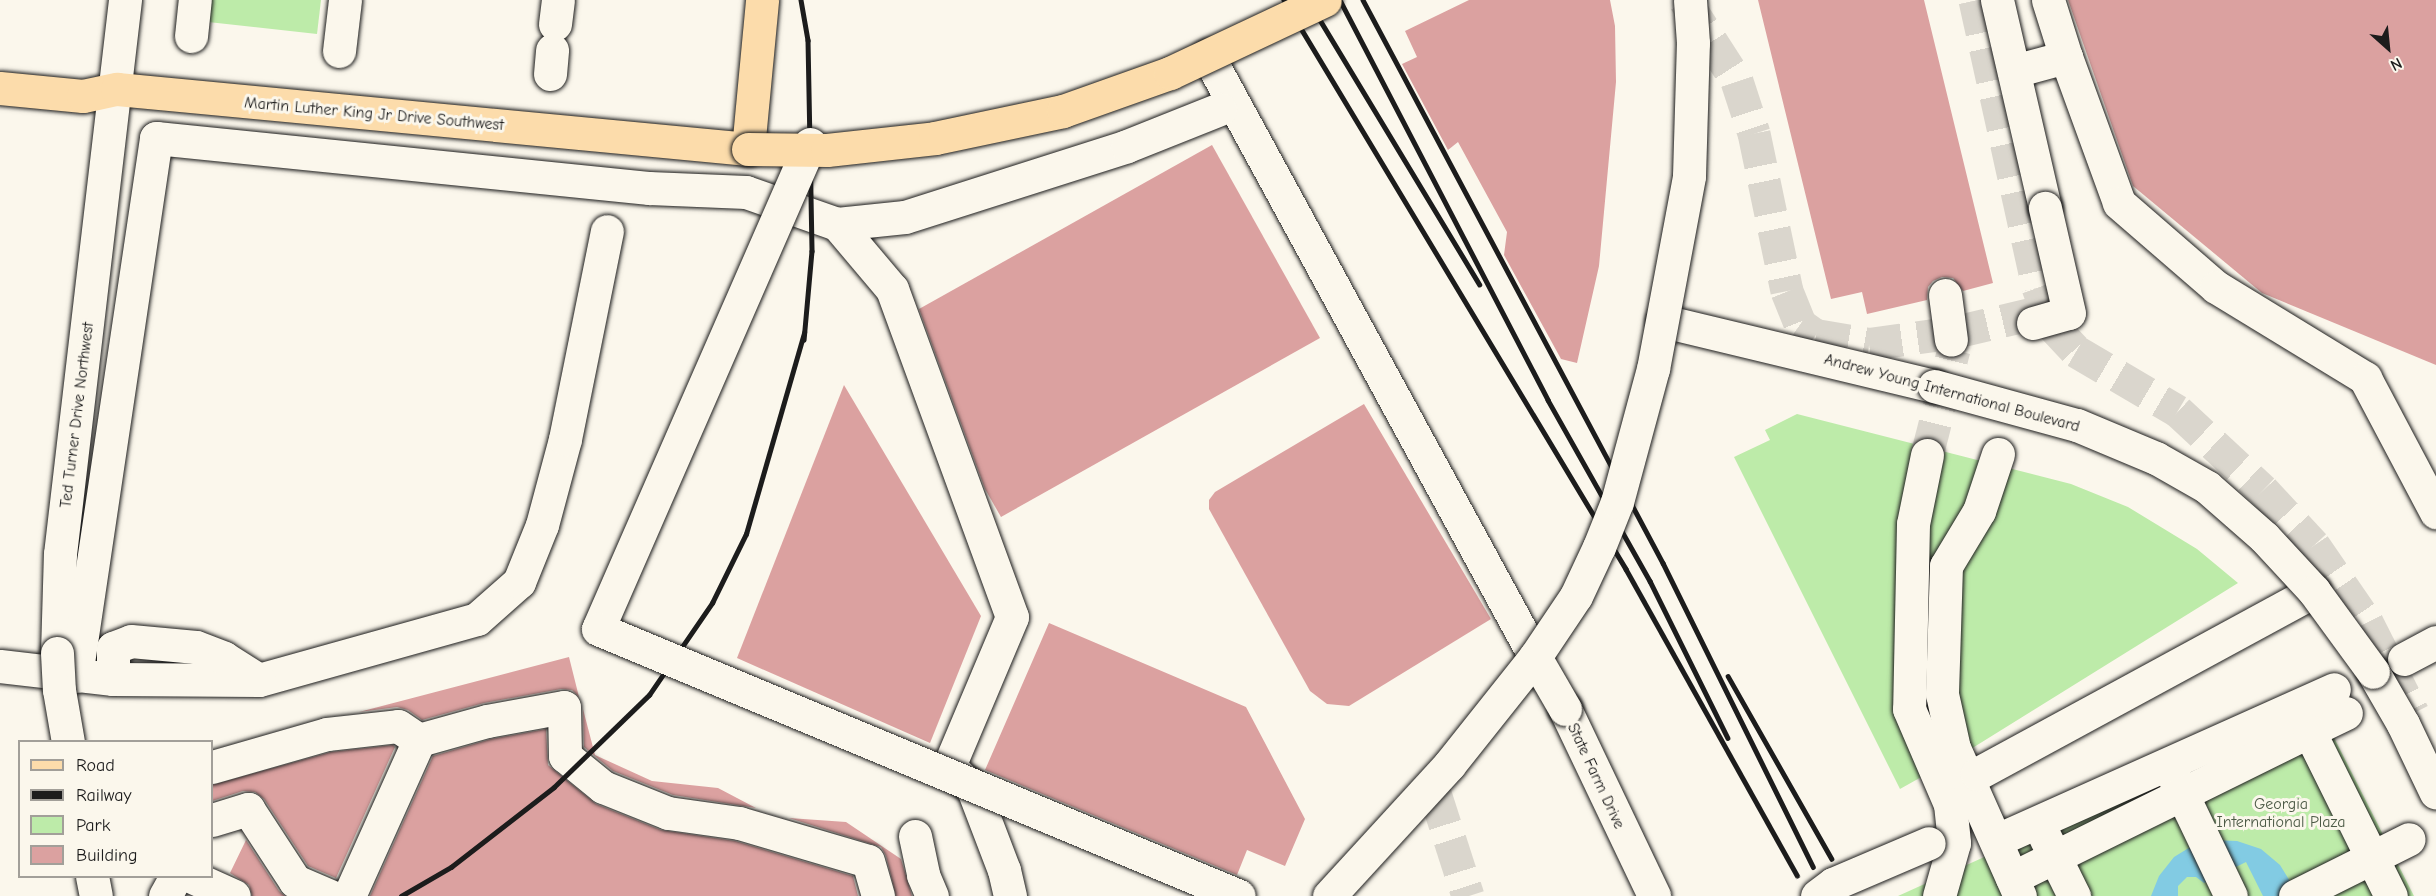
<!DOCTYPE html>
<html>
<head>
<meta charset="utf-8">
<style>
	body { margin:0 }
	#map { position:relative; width:2436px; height:896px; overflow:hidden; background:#fbf7ec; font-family:"Comic Neue",sans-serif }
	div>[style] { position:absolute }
	.green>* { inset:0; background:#bdeba9 }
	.water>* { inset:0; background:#82cbe3 }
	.building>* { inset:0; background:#dba1a0 }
	.minor-tunnel>* { height:33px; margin-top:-16.5px; transform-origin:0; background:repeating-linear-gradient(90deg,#dad6cd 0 33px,transparent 0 49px) }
	.roads { filter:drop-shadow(0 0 2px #1c1c1c) drop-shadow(0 0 2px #1c1c1c) }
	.minor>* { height:33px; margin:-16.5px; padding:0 16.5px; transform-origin:16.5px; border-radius:16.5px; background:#fbf7ec }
	.major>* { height:33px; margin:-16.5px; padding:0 16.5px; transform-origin:16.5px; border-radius:16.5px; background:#fcdcab }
	.rail>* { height:4.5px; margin:-2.25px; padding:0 2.25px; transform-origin:2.25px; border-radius:2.25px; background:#1c1c1c }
	.bridges { filter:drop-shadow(0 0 2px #1c1c1c) drop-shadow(0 0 2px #1c1c1c) }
	.minor-bridge>* { height:33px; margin:-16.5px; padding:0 16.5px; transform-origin:16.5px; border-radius:16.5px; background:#fbf7ec }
	.major-bridge>* { height:33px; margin:-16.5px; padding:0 16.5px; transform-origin:16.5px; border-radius:16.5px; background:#fcdcab }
	span { translate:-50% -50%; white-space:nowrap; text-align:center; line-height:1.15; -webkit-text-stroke:6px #fbf7ec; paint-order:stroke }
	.street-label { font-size:16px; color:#1c1c1c }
	.park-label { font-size:16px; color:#4c5a46 }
	.legend { position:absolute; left:18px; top:740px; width:195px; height:138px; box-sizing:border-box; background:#fbf7ec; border:2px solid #a29f99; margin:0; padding:8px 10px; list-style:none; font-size:18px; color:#1c1c1c }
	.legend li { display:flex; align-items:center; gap:12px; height:30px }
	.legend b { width:30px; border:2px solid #a29f99 }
	.north { position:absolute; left:2358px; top:18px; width:60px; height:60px; -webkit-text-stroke:4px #fbf7ec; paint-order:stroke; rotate:153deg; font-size:16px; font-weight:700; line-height:24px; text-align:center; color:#1c1c1c }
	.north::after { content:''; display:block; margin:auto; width:21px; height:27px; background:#1c1c1c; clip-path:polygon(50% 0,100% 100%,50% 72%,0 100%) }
</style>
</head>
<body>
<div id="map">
	<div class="green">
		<i style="clip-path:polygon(201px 0,321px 0,317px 34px,199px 21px)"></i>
		<i style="clip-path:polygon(1797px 414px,2071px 484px,2128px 507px,2197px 549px,2238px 583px,1966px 752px,1900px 789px,1734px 457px,1770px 440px,1765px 430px)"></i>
		<i style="clip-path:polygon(2318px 706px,2414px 896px,1898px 896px)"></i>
	</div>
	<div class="water">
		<i style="clip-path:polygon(2212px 840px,2237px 841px,2261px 849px,2280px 865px,2291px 883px,2295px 896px,2263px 896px,2246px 862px,2204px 883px,2196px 877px,2187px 877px,2178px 886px,2178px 896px,2151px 896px,2159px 876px,2174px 857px,2192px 846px)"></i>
	</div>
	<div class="building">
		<i style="clip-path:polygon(1469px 0,1610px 0,1615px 26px,1616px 82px,1599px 266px,1577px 363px,1561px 359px,1504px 255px,1507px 232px,1458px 142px,1448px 150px,1402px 64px,1417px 57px,1405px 31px)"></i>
		<i style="clip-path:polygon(1758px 0,1924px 0,1993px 283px,1963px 291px,1953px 278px,1942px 277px,1933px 281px,1928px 287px,1927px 300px,1867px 314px,1862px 292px,1831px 299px)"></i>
		<i style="clip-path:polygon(2068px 0,2436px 0,2436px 365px,2262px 293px,2133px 186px)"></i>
		<i style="clip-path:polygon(1212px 145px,1320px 338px,1001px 517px,985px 489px,919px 309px)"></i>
		<i style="clip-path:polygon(844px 385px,981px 616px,930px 743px,737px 658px)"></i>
		<i style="clip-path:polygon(1364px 404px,1491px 619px,1349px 706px,1327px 704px,1310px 691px,1209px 509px,1209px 500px,1215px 492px)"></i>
		<i style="clip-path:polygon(1049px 623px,1246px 707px,1305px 819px,1285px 866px,1247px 850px,1237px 875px,985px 770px)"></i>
		<i style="clip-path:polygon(569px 657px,579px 697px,572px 690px,561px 689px,484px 703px,422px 720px,408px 710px,397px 707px,359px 712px)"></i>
		<i style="clip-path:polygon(583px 709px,595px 755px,652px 781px,718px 788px,756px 808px,673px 795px,613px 771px,584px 747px)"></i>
		<i style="clip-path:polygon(546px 729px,548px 765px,596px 804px,661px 830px,735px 841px,853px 876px,858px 896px,370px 896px,433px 756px,491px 739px)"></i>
		<i style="clip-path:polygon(393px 745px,395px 747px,336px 878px,308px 866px,264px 799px,255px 792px,243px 791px,212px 801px,212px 785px,331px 752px)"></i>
		<i style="clip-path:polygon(789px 818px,846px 822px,901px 859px,912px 896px,896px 896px,886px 856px,881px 847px)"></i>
		<i style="clip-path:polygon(246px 840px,279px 891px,285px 896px,252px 896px,249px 885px,230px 873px)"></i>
	</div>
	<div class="minor-tunnel">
		<i style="left:1685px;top:0;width:96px;rotate:57.3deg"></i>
		<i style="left:1737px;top:81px;width:55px;rotate:71.9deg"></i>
		<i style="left:1754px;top:133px;width:161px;rotate:78.2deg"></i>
		<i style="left:1787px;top:291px;width:35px;rotate:68deg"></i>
		<i style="left:1800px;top:324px;width:19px;rotate:35deg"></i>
		<i style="left:1816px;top:335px;width:54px;rotate:9.6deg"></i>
		<i style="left:1869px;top:344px;width:87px;rotate:-7.9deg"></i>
		<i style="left:1955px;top:332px;width:95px;rotate:-13.4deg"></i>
		<i style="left:1975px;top:0;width:294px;rotate:77.6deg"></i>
		<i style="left:2038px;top:287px;width:40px;rotate:69.8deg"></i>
		<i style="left:2052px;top:325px;width:35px;rotate:47deg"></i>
		<i style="left:2076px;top:351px;width:118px;rotate:30.5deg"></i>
		<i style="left:2178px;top:411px;width:116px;rotate:42.9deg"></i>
		<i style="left:2263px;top:490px;width:75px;rotate:47.2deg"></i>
		<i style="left:2314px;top:545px;width:93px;rotate:55.5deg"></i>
		<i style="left:2367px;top:622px;width:102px;rotate:63.2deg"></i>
		<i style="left:1927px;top:455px;width:109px;rotate:-75.7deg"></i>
		<i style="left:1954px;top:349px;width:9px;rotate:-108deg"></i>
		<i style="left:1435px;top:793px;width:108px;rotate:72.2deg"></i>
	</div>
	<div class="roads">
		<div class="minor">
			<i style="left:1997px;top:0;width:213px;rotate:77deg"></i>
			<i style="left:2048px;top:0;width:60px;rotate:72.5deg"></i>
			<i style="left:555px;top:24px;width:24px;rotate:-83deg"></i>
			<i style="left:191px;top:36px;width:36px;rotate:-84deg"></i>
			<i style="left:339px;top:51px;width:51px;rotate:-83.3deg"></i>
			<i style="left:1208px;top:56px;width:684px;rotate:61.45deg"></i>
			<i style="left:2014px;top:71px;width:54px;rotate:-15.1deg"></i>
			<i style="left:2066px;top:57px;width:155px;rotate:70deg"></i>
			<i style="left:2119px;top:203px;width:128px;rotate:40.9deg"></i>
			<i style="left:2216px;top:287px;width:175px;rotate:31.4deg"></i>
			<i style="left:2365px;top:378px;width:152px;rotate:62.1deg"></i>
			<i style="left:550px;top:74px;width:24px;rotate:-85deg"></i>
			<i style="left:837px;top:224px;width:85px;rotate:49.8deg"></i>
			<i style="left:892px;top:289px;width:349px;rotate:69.9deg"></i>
			<i style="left:1012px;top:617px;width:162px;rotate:112.9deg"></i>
			<i style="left:949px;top:766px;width:33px;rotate:44deg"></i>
			<i style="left:973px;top:789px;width:87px;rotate:69.1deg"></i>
			<i style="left:1004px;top:870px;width:27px;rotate:77deg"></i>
			<i style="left:1945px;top:295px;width:45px;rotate:82.4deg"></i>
			<i style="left:1663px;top:321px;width:279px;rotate:13.5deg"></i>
			<i style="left:1998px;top:454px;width:60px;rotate:108.4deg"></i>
			<i style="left:1979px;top:511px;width:64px;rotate:121deg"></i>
			<i style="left:1946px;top:566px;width:128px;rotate:91.8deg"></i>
			<i style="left:1942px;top:694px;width:55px;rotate:77.5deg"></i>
			<i style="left:1954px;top:748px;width:162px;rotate:66deg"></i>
			<i style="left:1927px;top:455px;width:70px;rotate:101.5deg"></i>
			<i style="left:1913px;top:524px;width:185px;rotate:91.2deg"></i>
			<i style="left:1909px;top:709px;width:103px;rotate:66.7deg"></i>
			<i style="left:1950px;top:804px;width:39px;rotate:84deg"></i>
			<i style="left:1954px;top:843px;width:55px;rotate:105.8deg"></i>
			<i style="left:57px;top:653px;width:99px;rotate:-88.3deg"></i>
			<i style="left:60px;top:554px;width:558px;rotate:-83.31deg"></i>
			<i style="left:2404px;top:659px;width:36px;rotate:-28deg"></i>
			<i style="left:0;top:666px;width:114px;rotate:6.6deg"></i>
			<i style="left:113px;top:679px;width:146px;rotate:0.4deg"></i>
			<i style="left:259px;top:680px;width:226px;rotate:-15.6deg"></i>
			<i style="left:477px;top:619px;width:56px;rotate:-41.4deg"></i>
			<i style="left:519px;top:582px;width:61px;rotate:-68deg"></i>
			<i style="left:542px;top:525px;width:89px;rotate:-75deg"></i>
			<i style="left:565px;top:439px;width:212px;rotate:-78.6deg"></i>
			<i style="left:2373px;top:672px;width:60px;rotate:60deg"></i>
			<i style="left:2403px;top:724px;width:76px;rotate:64.4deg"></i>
			<i style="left:76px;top:676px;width:544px;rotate:-81.54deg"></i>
			<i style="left:156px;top:138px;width:496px;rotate:5.8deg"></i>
			<i style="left:649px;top:188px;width:97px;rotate:2.4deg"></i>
			<i style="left:746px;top:192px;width:96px;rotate:19.4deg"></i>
			<i style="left:837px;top:224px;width:68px;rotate:-5.9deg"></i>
			<i style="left:905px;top:217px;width:233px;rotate:-17.7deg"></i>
			<i style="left:1127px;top:146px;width:100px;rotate:-21.7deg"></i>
			<i style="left:113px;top:679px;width:31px;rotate:-90deg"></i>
			<i style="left:113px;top:648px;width:19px;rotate:-21deg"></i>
			<i style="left:131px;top:641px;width:65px;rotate:5.3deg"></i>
			<i style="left:196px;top:647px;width:30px;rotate:21deg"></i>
			<i style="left:224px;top:658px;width:41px;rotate:32.2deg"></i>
			<i style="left:1565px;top:709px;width:207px;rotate:64.5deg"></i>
			<i style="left:2309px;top:731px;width:41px;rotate:-25.9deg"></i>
			<i style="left:212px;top:767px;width:120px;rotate:-16deg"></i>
			<i style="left:327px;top:734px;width:71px;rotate:-6.4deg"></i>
			<i style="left:398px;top:726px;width:25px;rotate:34deg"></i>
			<i style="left:2172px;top:773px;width:136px;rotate:64.4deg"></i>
			<i style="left:1977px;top:774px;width:383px;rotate:-28.5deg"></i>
			<i style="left:212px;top:820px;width:38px;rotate:-17deg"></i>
			<i style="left:248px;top:809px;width:86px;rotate:56.9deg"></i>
			<i style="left:295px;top:881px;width:38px;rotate:23deg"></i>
			<i style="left:915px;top:836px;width:40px;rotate:78deg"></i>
			<i style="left:923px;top:875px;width:23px;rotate:67deg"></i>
			<i style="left:2045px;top:837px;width:66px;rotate:63.8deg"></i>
			<i style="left:1997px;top:840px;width:369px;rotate:-24.1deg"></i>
			<i style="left:92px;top:876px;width:20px;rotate:79deg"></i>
			<i style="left:190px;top:876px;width:48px;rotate:24.4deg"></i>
			<i style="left:2012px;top:878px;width:331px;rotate:-26.3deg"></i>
			<i style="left:2309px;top:731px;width:184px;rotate:63.6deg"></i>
			<i style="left:165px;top:896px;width:23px;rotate:-61deg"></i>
			<i style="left:349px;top:896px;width:171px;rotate:-65.8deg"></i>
			<i style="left:419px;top:740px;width:71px;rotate:-15.6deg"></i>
			<i style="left:487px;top:721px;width:78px;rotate:-10.3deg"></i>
			<i style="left:564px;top:707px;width:49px;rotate:88.8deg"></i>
			<i style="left:565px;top:756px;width:49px;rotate:39.2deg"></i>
			<i style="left:603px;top:787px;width:70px;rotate:21.8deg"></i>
			<i style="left:668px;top:813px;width:72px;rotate:8deg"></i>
			<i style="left:739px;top:823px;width:134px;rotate:16.4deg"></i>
			<i style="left:868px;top:861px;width:36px;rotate:74deg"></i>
			<i style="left:2295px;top:896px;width:127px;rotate:-26.6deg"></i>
		</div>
		<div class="major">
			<i style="left:0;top:88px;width:83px;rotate:5.5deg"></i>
			<i style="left:83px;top:96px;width:35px;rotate:-12deg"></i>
			<i style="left:117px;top:89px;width:634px;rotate:5.43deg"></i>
			<i style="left:748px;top:149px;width:150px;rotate:-84.6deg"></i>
		</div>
	</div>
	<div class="rail">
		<i style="left:801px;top:0;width:41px;rotate:80.1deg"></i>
		<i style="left:808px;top:40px;width:211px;rotate:88.9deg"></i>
		<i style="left:812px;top:251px;width:89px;rotate:95.1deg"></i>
		<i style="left:1284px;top:0;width:664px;rotate:58.99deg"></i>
		<i style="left:1626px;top:569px;width:351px;rotate:60.8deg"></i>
		<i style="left:1308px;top:0;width:332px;rotate:58.9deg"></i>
		<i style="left:1340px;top:0;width:451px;rotate:62.5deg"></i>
		<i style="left:1548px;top:400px;width:208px;rotate:60.6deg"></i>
		<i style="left:1650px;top:581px;width:175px;rotate:63.6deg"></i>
		<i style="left:1363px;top:0;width:638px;rotate:61.95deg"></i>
		<i style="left:1663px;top:563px;width:339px;rotate:63.7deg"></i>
		<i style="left:1728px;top:676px;width:210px;rotate:60.4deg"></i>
		<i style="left:401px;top:896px;width:58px;rotate:-30.1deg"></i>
		<i style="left:451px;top:867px;width:130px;rotate:-37.8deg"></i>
		<i style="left:554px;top:787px;width:132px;rotate:-44.1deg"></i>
		<i style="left:649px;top:695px;width:112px;rotate:-55.6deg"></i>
		<i style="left:712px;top:603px;width:77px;rotate:-63.8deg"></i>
		<i style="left:746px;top:534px;width:209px;rotate:-73.9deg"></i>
	</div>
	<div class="bridges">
		<div class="minor-bridge">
			<i style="left:810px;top:144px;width:529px;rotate:113.61deg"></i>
			<i style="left:598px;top:629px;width:694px;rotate:22.61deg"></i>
			<i style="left:2033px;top:323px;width:37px;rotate:-16deg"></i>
			<i style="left:2069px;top:313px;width:108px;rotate:-102.9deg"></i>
			<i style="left:1934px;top:386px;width:148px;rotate:15.3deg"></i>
			<i style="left:2077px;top:425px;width:86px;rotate:22.7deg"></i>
			<i style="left:2156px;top:458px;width:59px;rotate:29.6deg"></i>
			<i style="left:2207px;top:487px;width:76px;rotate:41.3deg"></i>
			<i style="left:2264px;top:537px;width:74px;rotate:47.2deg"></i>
			<i style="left:2314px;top:591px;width:100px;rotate:53.9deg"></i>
			<i style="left:57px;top:653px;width:37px;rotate:87deg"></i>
			<i style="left:59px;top:690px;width:53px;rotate:80.2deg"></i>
			<i style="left:1535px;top:657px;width:60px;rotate:60deg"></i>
			<i style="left:1329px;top:896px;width:178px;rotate:-47.5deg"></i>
			<i style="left:1449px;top:765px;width:138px;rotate:-51.5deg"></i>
			<i style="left:1535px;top:657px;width:73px;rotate:-56.1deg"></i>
			<i style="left:1576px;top:596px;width:54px;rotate:-64.9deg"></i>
			<i style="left:1599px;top:547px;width:48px;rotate:-68.2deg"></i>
			<i style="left:1617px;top:502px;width:138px;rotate:-74.9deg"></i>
			<i style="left:1653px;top:369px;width:196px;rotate:-79.4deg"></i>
			<i style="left:1689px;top:176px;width:133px;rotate:-88.3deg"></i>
			<i style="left:1693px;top:43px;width:43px;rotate:-94deg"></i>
			<i style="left:1817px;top:896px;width:20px;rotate:-37deg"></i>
			<i style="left:1833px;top:884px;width:104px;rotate:-23.1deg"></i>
		</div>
		<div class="major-bridge">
			<i style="left:748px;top:149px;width:79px;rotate:0.7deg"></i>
			<i style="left:827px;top:150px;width:109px;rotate:-6.3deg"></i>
			<i style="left:935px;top:138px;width:131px;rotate:-11.9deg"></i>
			<i style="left:1063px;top:111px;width:114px;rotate:-19.6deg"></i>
			<i style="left:1170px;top:73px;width:171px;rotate:-25.2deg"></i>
		</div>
	</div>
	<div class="street-label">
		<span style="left:374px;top:114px;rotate:5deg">Martin Luther King Jr Drive Southwest</span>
		<span style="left:1952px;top:393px;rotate:15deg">Andrew Young International Boulevard</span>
		<span style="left:77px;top:415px;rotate:-83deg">Ted Turner Drive Northwest</span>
		<span style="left:1596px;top:776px;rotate:65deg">State Farm Drive</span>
	</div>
	<div class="park-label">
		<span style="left:2281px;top:813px">Georgia<br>International Plaza</span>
	</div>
	<ul class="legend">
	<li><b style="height:8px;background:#fcdcab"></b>Road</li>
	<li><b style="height:8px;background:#1c1c1c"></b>Railway</li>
	<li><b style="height:16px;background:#bdeba9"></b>Park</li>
	<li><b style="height:16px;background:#dba1a0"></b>Building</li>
	</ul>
	<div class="north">N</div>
</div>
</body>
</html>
